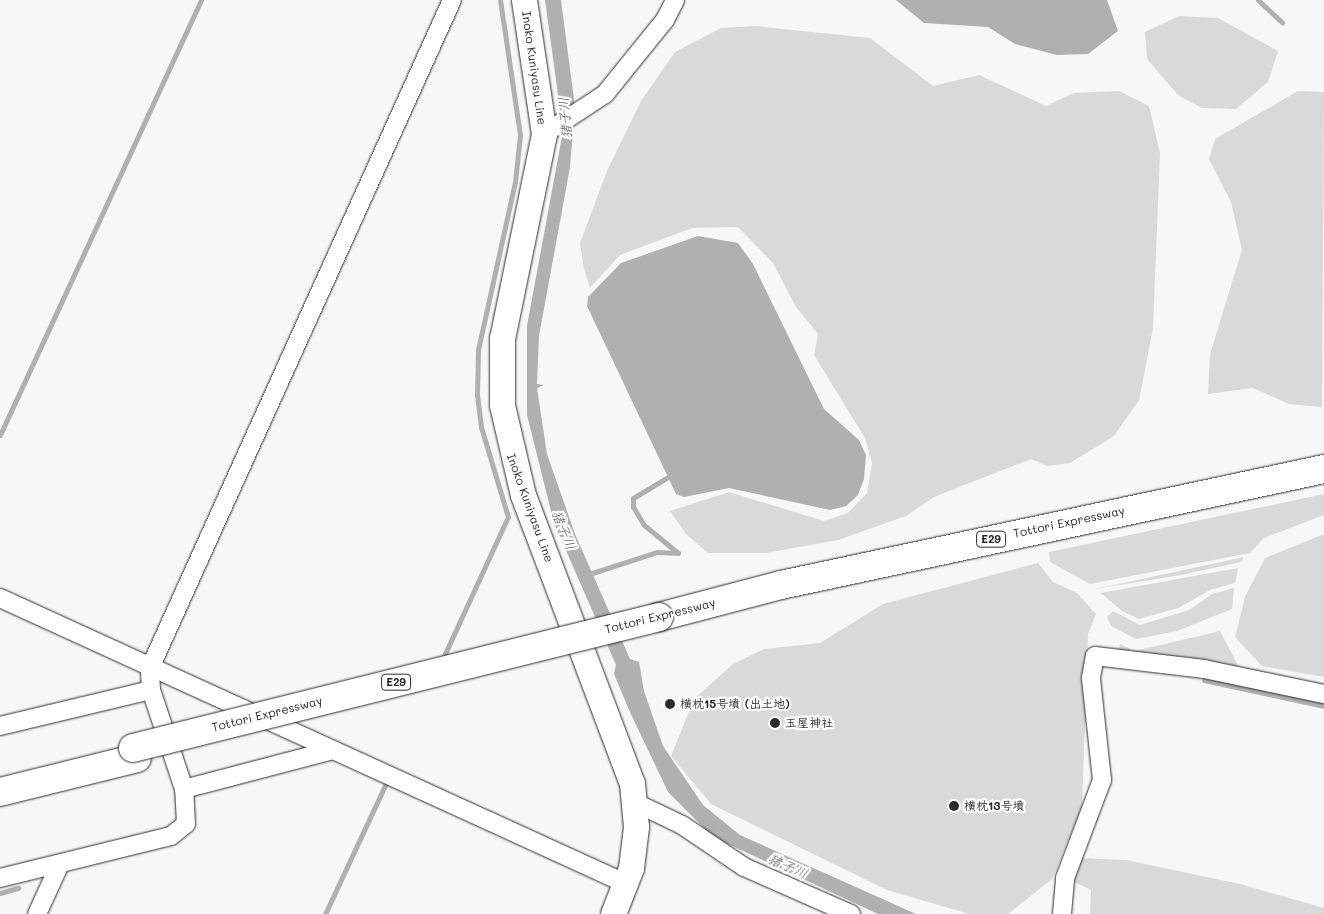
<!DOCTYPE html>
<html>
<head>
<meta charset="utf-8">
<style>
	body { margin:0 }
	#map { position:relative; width:1324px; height:914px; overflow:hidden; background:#f7f7f7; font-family:Mali,"Klee One",sans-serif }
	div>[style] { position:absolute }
	.green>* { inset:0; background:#d9d9d9 }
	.water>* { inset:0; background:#b0b0b0 }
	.stream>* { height:5px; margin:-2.5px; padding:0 2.5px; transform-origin:2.5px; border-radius:2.5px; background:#b0b0b0 }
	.roads { filter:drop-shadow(0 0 1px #2b2b2b) drop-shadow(0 0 1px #2b2b2b) }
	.street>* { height:18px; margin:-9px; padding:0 9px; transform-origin:9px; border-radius:9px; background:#fff }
	.secondary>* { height:25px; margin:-12.5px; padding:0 12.5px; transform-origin:12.5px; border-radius:12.5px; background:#fff }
	.highway>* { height:28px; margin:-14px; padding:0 14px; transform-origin:14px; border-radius:14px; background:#fff }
	.bridges { filter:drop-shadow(0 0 1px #2b2b2b) drop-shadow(0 0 1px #2b2b2b) }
	.highway-bridge>* { height:28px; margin:-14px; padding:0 14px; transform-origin:14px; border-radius:14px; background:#fff }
	.dots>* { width:14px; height:14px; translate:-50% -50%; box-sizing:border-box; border:2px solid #fff; border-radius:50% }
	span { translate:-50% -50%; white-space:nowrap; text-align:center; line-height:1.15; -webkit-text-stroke:4.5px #fff; paint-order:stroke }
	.shield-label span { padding:1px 4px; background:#fff; border:1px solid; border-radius:4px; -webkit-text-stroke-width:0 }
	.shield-label { font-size:11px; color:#2b2b2b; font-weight:700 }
	.street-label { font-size:12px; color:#2b2b2b }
	.poi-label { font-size:12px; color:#2b2b2b; font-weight:700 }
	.left { translate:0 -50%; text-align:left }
	.water-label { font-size:14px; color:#5a5a5a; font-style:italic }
</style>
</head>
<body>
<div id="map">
	<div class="green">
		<i style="clip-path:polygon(1179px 16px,1218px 18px,1278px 51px,1268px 82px,1236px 109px,1202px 108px,1178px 95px,1147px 59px,1145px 32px)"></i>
		<i style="clip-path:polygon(756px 26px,870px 38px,933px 86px,979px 75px,1046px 106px,1074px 93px,1119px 91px,1149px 106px,1160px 153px,1153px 328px,1139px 400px,1114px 436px,1070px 463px,1047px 466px,1031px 459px,934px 497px,906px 516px,838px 540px,766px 553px,708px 553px,686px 534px,670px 511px,729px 492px,824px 521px,848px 513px,867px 493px,872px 463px,865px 438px,814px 355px,818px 334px,796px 307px,773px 263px,738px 227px,692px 228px,620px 255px,590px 288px,584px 269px,580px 243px,607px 171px,641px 101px,675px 52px,721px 28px)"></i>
		<i style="clip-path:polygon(1298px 91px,1324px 92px,1322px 407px,1289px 404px,1253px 388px,1208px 394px,1210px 354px,1242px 250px,1231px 202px,1209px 159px,1215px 139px)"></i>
		<i style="clip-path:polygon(1324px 494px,1324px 515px,1264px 538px,1250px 553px,1090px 584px,1050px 562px,1049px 552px)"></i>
		<i style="clip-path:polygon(1324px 534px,1324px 677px,1262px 666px,1235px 637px,1245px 597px,1265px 558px)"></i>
		<i style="clip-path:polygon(1244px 557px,1241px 562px,1181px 575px,1095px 589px)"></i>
		<i style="clip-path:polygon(1038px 563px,1053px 582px,1077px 593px,1096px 614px,1088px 634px,1082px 807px,1052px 879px,1008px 914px,969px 914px,887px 890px,711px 804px,671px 756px,694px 699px,733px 664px,764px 649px,820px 643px,883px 604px)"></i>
		<i style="clip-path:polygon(1238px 568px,1235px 583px,1210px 590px,1178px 608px,1139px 619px,1122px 611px,1101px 593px)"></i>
		<i style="clip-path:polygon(1234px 588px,1232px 609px,1177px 631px,1136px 639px,1111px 626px,1107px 617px,1113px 611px,1140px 625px,1189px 610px,1212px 594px)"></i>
		<i style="clip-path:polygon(1220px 631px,1241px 671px,1117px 653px,1120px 644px,1135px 651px)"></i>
		<i style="clip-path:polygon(1080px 858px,1126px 860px,1240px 884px,1324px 908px,1324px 914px,1090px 914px,1091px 890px,1072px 881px)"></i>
	</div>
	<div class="water">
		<i style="clip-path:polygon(545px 0,561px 0,575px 107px,570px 167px,539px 336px,537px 384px,544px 385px,537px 388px,547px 454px,575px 534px,630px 659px,639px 662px,644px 691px,663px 746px,703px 805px,740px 835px,916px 914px,878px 914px,713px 837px,668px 792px,629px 710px,614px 674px,616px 665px,554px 523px,527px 415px,527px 326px,563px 131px)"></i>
		<i style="clip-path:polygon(896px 0,1107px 0,1118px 31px,1088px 54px,1057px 55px,1015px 44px,988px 27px,924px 23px)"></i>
		<i style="clip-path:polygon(698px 236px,738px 243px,753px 264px,824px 409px,859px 440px,866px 455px,864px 479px,858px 495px,846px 506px,830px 510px,729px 488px,684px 497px,676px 494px,587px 306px,588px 297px,621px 263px)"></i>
	</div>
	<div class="stream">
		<i style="left:1258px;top:0;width:33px;rotate:43deg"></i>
		<i style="left:0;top:435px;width:479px;rotate:-65.2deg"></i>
		<i style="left:586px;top:575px;width:75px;rotate:-17.9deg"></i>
		<i style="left:657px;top:552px;width:21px;rotate:3deg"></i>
		<i style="left:678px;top:553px;width:44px;rotate:-140.5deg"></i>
		<i style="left:644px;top:525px;width:21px;rotate:-121deg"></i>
		<i style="left:633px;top:507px;width:9px;rotate:-90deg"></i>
		<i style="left:633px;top:498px;width:47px;rotate:-31deg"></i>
		<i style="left:443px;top:658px;width:155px;rotate:-65.3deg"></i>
		<i style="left:508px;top:517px;width:94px;rotate:-106.7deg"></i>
		<i style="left:481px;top:427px;width:32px;rotate:-97deg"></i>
		<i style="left:477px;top:395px;width:45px;rotate:-88.7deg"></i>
		<i style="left:478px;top:350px;width:172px;rotate:-77.6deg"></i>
		<i style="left:515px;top:182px;width:47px;rotate:-83.9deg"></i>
		<i style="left:520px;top:135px;width:136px;rotate:-98.4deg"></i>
		<i style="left:1204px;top:680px;width:123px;rotate:12.2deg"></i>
		<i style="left:0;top:893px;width:19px;rotate:-16deg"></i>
		<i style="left:325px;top:914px;width:145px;rotate:-65deg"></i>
	</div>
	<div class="roads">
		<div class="street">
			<i style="left:544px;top:134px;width:73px;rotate:-33.3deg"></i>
			<i style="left:605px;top:94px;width:95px;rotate:-51deg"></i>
			<i style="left:665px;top:20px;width:22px;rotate:-63deg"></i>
			<i style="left:0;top:598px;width:689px;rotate:24.52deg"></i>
			<i style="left:0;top:726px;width:155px;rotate:-13.4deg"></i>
			<i style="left:184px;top:789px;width:154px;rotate:-14.7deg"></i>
			<i style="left:634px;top:802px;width:53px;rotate:25.6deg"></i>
			<i style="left:682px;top:825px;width:75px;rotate:34.1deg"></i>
			<i style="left:744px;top:867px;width:117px;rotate:23.7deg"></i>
			<i style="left:0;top:878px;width:176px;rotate:-13.8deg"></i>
			<i style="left:171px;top:836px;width:19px;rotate:-39deg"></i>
			<i style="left:186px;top:824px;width:35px;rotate:-93deg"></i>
			<i style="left:184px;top:789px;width:104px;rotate:-108.4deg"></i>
			<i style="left:151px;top:690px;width:22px;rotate:-93deg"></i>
			<i style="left:150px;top:668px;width:733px;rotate:-65.67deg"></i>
			<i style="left:37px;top:914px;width:55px;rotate:-65.3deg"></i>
			<i style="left:1062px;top:914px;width:36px;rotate:-85deg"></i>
			<i style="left:1065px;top:878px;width:105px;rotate:-69.3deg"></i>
			<i style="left:1102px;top:780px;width:103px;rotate:-96.2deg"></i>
			<i style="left:1091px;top:678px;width:22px;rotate:-80deg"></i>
			<i style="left:1095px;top:656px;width:110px;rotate:6.8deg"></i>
			<i style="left:1204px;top:669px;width:123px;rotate:11.8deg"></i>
		</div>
		<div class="secondary">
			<i style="left:524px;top:0;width:135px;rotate:81.5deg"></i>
			<i style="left:544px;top:134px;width:208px;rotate:101.6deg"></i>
			<i style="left:502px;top:338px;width:67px;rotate:90deg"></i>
			<i style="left:502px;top:405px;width:92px;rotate:76.9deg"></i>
			<i style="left:523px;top:495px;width:308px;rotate:69.3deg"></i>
			<i style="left:632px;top:783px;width:44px;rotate:84.8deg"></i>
			<i style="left:636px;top:827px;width:41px;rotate:97deg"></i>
			<i style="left:631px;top:868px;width:49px;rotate:111.4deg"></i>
		</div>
		<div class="highway">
			<i style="left:659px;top:617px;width:126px;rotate:-14.7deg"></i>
			<i style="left:781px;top:585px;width:555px;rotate:-12.06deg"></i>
			<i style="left:0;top:792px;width:141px;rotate:-13.9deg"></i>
		</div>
	</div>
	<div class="bridges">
		<div class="highway-bridge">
			<i style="left:133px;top:748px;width:542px;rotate:-13.98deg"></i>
		</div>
	</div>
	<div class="dots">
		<i style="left:670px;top:704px;background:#2b2b2b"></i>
		<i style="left:775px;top:723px;background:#2b2b2b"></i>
		<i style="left:954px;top:806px;background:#2b2b2b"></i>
	</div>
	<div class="shield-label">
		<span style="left:991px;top:539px">E29</span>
		<span style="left:396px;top:682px">E29</span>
	</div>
	<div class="street-label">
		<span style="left:534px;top:68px;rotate:82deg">Inoko Kuniyasu Line</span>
		<span style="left:530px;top:508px;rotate:70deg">Inoko Kuniyasu Line</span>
		<span style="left:1069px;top:522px;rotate:-12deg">Tottori Expressway</span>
		<span style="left:660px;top:616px;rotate:-14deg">Tottori Expressway</span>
		<span style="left:267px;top:714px;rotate:-14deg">Tottori Expressway</span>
	</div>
	<div class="poi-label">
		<span class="left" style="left:680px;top:704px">横枕15号墳 (出土地)</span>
		<span class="left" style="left:785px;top:723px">玉屋神社</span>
		<span class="left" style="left:964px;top:806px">横枕13号墳</span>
	</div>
	<div class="water-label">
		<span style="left:565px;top:118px;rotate:-95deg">猪子川</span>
		<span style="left:564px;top:530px;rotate:68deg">猪子川</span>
		<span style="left:788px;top:866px;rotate:24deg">猪子川</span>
	</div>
</div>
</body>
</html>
